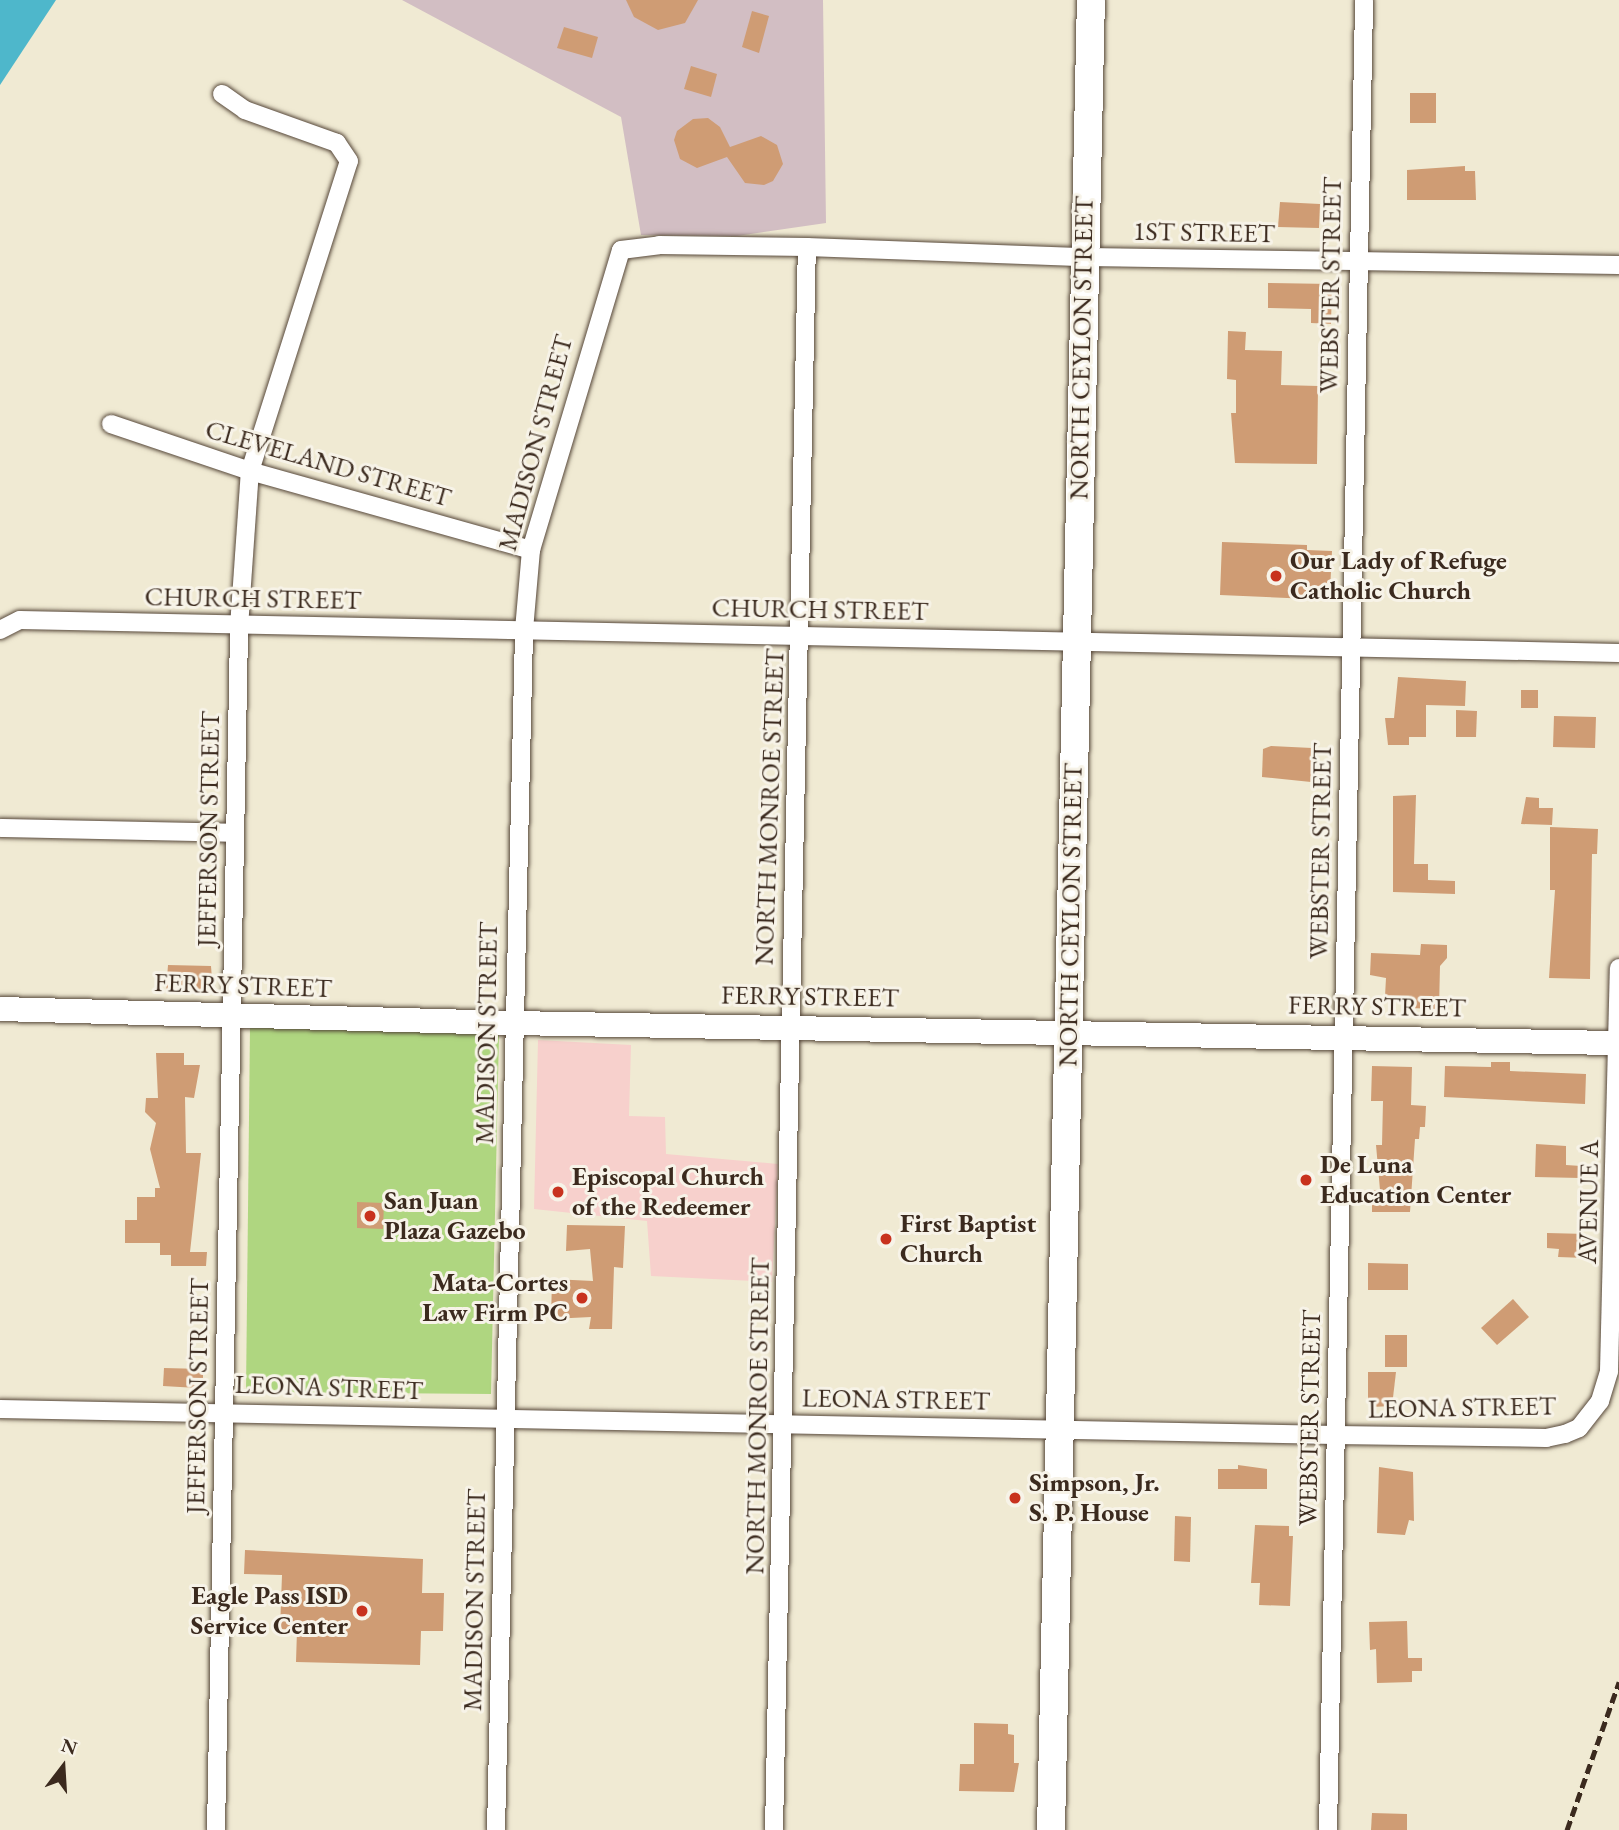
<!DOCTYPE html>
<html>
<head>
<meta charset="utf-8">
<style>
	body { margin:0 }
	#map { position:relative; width:1619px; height:1830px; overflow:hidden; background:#f0ead3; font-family:"EB Garamond",serif }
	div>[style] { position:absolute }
	.built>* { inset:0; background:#f7d0cc }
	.industrial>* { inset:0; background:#d2bec3 }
	.green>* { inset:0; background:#afd680 }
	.water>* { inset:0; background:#4eb7cb }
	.building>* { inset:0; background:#cf9c74 }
	.roads { filter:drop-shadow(0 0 2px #564739) drop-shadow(0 0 2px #564739) }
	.street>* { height:18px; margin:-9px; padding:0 9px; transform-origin:9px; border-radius:9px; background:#fff }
	.secondary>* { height:24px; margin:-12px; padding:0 12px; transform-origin:12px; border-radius:12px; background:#fff }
	.primary>* { height:28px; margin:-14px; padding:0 14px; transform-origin:14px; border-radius:14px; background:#fff }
	.rail>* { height:5px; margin-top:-2.5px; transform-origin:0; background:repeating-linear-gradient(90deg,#3b2a1e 0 10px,transparent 0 15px) }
	.dots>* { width:19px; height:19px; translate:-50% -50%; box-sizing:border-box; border:4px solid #f7f3e8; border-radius:50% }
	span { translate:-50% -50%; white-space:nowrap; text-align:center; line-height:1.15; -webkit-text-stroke:6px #f7f3e8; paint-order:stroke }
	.street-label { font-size:26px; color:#3b2a1e }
	.poi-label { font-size:26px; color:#3b2a1e; font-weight:700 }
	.left { translate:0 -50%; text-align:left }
	.right { translate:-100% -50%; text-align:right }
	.north { position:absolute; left:28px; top:1732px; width:70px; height:70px; -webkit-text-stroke:5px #f7f3e8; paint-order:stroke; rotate:17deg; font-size:19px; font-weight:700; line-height:28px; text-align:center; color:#3b2a1e }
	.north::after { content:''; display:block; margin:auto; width:24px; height:32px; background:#3b2a1e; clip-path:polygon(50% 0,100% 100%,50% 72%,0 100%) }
</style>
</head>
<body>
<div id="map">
	<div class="built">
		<i style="clip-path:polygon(538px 1040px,631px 1045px,629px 1116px,665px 1117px,666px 1154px,778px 1164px,772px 1282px,651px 1276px,647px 1221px,534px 1209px)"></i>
	</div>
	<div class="industrial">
		<i style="clip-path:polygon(402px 0,823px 0,826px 223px,737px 236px,641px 235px,621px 117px)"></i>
	</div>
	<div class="green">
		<i style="clip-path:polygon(250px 1027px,499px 1034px,491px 1394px,246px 1392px)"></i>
	</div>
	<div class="water">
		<i style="clip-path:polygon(0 0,56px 0,0 85px)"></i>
	</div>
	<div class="building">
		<i style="clip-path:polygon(626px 0,698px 0,685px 23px,658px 30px,634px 17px)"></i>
		<i style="clip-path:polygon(752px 11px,769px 16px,759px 53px,742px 47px)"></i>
		<i style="clip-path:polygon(564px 27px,598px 37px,592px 58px,557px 48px)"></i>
		<i style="clip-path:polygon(691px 66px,717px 74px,711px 97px,684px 89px)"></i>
		<i style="clip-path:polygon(1410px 93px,1436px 93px,1436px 123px,1410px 123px)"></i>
		<i style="clip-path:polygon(708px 118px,720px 127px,730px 147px,761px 136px,777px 145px,783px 164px,773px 181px,764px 185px,745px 183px,727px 157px,697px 168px,680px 159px,674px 140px,677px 131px,693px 119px)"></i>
		<i style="clip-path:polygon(1465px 166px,1465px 171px,1475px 171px,1476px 200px,1407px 200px,1407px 170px)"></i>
		<i style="clip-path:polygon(1280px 202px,1320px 204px,1319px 228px,1278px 227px)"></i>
		<i style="clip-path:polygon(1268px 283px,1332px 284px,1331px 324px,1311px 323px,1311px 309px,1268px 308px)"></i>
		<i style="clip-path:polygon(1228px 331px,1246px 332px,1245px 350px,1282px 351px,1281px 385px,1318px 386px,1317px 464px,1235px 463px,1231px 413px,1236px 413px,1236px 380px,1227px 379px)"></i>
		<i style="clip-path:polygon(1222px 542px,1307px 545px,1307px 550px,1332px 551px,1330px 591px,1310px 590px,1310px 599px,1220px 595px)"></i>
		<i style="clip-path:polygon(1398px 677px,1466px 681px,1465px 706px,1426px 705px,1426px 737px,1409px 737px,1409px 745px,1388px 745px,1385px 718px,1394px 718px)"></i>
		<i style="clip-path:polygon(1521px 690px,1538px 690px,1538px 708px,1521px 708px)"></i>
		<i style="clip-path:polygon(1456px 710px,1477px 711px,1476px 737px,1456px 737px)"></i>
		<i style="clip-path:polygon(1554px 716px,1596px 717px,1595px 748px,1553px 747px)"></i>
		<i style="clip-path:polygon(1271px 746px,1312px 748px,1311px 782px,1262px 777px,1263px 749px)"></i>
		<i style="clip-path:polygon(1416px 795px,1414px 864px,1428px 864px,1428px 880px,1455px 881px,1455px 894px,1393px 892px,1393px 796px)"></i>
		<i style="clip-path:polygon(1526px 797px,1539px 798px,1539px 808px,1553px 808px,1552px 825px,1521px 824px)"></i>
		<i style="clip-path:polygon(1550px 827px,1598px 829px,1597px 854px,1592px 854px,1590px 979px,1549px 978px,1555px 890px,1550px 890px)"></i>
		<i style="clip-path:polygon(1421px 944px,1447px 945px,1447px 958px,1440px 966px,1439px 1009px,1409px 1008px,1410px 997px,1385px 996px,1386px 978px,1370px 975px,1371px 953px,1420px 955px)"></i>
		<i style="clip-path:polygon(168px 965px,211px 966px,212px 979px,199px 993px,166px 991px)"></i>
		<i style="clip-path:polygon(156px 1053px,184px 1053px,184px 1065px,200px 1065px,194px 1098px,185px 1097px,186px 1153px,201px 1153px,190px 1252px,207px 1252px,206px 1266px,171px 1266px,171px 1255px,160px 1255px,160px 1243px,125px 1243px,125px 1220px,137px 1220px,137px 1197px,155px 1197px,155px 1188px,160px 1188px,150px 1149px,156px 1123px,145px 1112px,146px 1098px,158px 1098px)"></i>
		<i style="clip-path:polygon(1491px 1062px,1510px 1062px,1510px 1071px,1586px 1074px,1585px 1104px,1444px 1097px,1445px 1066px,1491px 1067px)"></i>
		<i style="clip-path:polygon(1372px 1066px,1412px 1067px,1411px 1105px,1426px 1106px,1425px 1127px,1420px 1127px,1419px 1139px,1415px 1139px,1410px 1212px,1372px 1212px,1372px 1190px,1380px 1190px,1376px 1145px,1382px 1145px,1383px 1101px,1371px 1101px)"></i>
		<i style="clip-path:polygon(1536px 1144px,1566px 1146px,1566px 1165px,1581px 1166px,1580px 1178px,1535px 1177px)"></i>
		<i style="clip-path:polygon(357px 1202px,384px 1203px,383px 1229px,357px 1228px)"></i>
		<i style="clip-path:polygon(567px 1225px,625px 1226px,623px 1268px,614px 1267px,612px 1329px,589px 1329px,591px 1317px,551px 1319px,552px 1279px,593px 1281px,590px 1249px,566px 1251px)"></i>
		<i style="clip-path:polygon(1547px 1233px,1587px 1234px,1586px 1258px,1558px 1257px,1559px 1249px,1547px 1248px)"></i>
		<i style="clip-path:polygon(1368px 1263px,1408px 1264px,1408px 1290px,1368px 1290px)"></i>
		<i style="clip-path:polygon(1513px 1299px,1529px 1317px,1497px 1345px,1481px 1328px)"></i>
		<i style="clip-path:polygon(1385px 1335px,1407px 1335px,1407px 1367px,1385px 1367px)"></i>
		<i style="clip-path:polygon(164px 1368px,203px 1369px,203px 1383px,197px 1388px,163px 1386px)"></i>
		<i style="clip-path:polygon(1368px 1372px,1396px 1372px,1392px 1406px,1371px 1407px,1368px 1402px)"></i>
		<i style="clip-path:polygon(1238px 1465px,1267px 1469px,1267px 1489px,1218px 1489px,1218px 1469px,1238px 1469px)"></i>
		<i style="clip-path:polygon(1379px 1467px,1413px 1472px,1414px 1521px,1409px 1520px,1405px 1535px,1377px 1533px)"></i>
		<i style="clip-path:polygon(1175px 1516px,1191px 1517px,1190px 1562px,1174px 1561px)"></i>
		<i style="clip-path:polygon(1255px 1525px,1289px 1526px,1289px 1536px,1293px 1536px,1290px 1606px,1259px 1605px,1260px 1583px,1251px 1583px)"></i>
		<i style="clip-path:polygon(245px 1550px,423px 1559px,422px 1593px,444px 1593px,443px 1631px,421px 1631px,420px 1665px,296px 1662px,297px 1630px,280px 1629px,282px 1575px,244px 1574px)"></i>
		<i style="clip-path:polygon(1407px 1621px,1408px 1658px,1422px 1658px,1422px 1671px,1412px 1671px,1412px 1682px,1377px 1683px,1376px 1649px,1370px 1650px,1369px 1622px)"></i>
		<i style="clip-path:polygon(974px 1723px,1008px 1724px,1008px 1734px,1014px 1735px,1014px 1763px,1019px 1763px,1014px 1792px,959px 1791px,960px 1764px,974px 1764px)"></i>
		<i style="clip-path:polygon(1372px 1813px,1407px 1814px,1407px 1830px,1371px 1830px)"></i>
	</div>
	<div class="roads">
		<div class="street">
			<i style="left:111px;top:424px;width:147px;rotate:18.7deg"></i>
			<i style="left:250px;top:471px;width:292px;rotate:15.7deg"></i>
			<i style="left:0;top:630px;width:22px;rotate:-27deg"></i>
			<i style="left:20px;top:620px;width:1599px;rotate:1.18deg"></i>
			<i style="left:0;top:828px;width:235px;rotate:1.2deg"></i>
			<i style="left:0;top:1409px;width:1335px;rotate:1.12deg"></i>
			<i style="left:1335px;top:1435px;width:211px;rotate:0.8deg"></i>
			<i style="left:1546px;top:1438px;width:19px;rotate:-12deg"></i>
			<i style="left:1565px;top:1434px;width:15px;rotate:-23deg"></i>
			<i style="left:1579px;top:1428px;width:34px;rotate:-52deg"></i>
			<i style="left:1600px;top:1401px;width:31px;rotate:-73deg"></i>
			<i style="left:1609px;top:1371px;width:403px;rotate:-88.6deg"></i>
			<i style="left:216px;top:1830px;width:1203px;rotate:-88.9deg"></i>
			<i style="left:239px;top:627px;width:156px;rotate:-86deg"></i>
			<i style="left:250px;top:471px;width:325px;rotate:-72.3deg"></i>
			<i style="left:349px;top:161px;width:22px;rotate:-124deg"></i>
			<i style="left:337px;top:143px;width:98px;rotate:-160.3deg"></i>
			<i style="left:245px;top:110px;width:28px;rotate:-145deg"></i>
			<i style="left:496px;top:1830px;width:1200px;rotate:-88.66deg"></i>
			<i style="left:524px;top:630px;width:80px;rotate:-85deg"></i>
			<i style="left:531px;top:550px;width:313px;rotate:-73.3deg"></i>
			<i style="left:621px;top:250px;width:38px;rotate:-7deg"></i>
			<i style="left:659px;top:245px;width:148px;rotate:0.8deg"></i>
			<i style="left:807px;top:247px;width:278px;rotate:2.1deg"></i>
			<i style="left:1085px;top:257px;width:534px;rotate:0.86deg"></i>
			<i style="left:774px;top:1830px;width:1583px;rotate:-88.81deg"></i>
			<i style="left:1328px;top:1830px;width:1830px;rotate:-88.87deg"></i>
		</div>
		<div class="secondary">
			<i style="left:0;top:1009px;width:512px;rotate:1.57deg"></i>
			<i style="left:512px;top:1023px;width:1107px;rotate:1.04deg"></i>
		</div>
		<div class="primary">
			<i style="left:1051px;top:1830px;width:1830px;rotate:-88.75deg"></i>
		</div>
	</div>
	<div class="rail">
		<i style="left:1567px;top:1830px;width:157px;rotate:-70.6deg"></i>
	</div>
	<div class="dots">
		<i style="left:1276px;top:576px;background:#c8321e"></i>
		<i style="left:1306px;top:1180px;background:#c8321e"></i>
		<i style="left:558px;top:1192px;background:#c8321e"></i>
		<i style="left:370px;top:1216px;background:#c8321e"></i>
		<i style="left:886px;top:1239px;background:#c8321e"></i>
		<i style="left:582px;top:1298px;background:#c8321e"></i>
		<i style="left:1015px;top:1498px;background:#c8321e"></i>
		<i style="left:362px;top:1611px;background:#c8321e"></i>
	</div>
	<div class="street-label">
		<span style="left:1204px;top:233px;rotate:1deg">1ST STREET</span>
		<span style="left:1331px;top:285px;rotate:-89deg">WEBSTER STREET</span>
		<span style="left:1082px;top:348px;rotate:-89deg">NORTH CEYLON STREET</span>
		<span style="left:536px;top:443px;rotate:-75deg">MADISON STREET</span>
		<span style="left:328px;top:464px;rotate:16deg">CLEVELAND STREET</span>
		<span style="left:253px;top:599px;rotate:1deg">CHURCH STREET</span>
		<span style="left:820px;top:610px;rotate:1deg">CHURCH STREET</span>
		<span style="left:770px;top:807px;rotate:-88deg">NORTH MONROE STREET</span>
		<span style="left:209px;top:829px;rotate:-89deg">JEFFERSON STREET</span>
		<span style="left:1321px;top:851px;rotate:-89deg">WEBSTER STREET</span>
		<span style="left:1071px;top:915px;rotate:-89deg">NORTH CEYLON STREET</span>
		<span style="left:243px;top:986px;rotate:2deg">FERRY STREET</span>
		<span style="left:810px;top:997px;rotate:1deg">FERRY STREET</span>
		<span style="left:1377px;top:1007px;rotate:1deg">FERRY STREET</span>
		<span style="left:487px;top:1033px;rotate:-89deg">MADISON STREET</span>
		<span style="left:1589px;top:1202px;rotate:-89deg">AVENUE A</span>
		<span style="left:329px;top:1388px;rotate:2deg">LEONA STREET</span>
		<span style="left:198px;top:1396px;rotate:-89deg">JEFFERSON STREET</span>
		<span style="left:896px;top:1400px;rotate:1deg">LEONA STREET</span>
		<span style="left:1462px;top:1408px;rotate:-1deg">LEONA STREET</span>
		<span style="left:758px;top:1416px;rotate:-89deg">NORTH MONROE STREET</span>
		<span style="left:1310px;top:1418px;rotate:-89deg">WEBSTER STREET</span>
		<span style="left:475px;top:1600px;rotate:-89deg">MADISON STREET</span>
	</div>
	<div class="poi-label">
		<span class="left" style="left:1290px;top:576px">Our Lady of Refuge<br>Catholic Church</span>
		<span class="left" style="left:1320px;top:1180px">De Luna<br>Education Center</span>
		<span class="left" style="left:572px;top:1192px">Episcopal Church<br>of the Redeemer</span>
		<span class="left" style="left:384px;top:1216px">San Juan<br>Plaza Gazebo</span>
		<span class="left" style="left:900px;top:1239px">First Baptist<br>Church</span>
		<span class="right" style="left:568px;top:1298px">Mata-Cortes<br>Law Firm PC</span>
		<span class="left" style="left:1029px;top:1498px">Simpson, Jr.<br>S. P. House</span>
		<span class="right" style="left:348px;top:1611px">Eagle Pass ISD<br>Service Center</span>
	</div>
	<div class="north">N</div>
</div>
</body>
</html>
